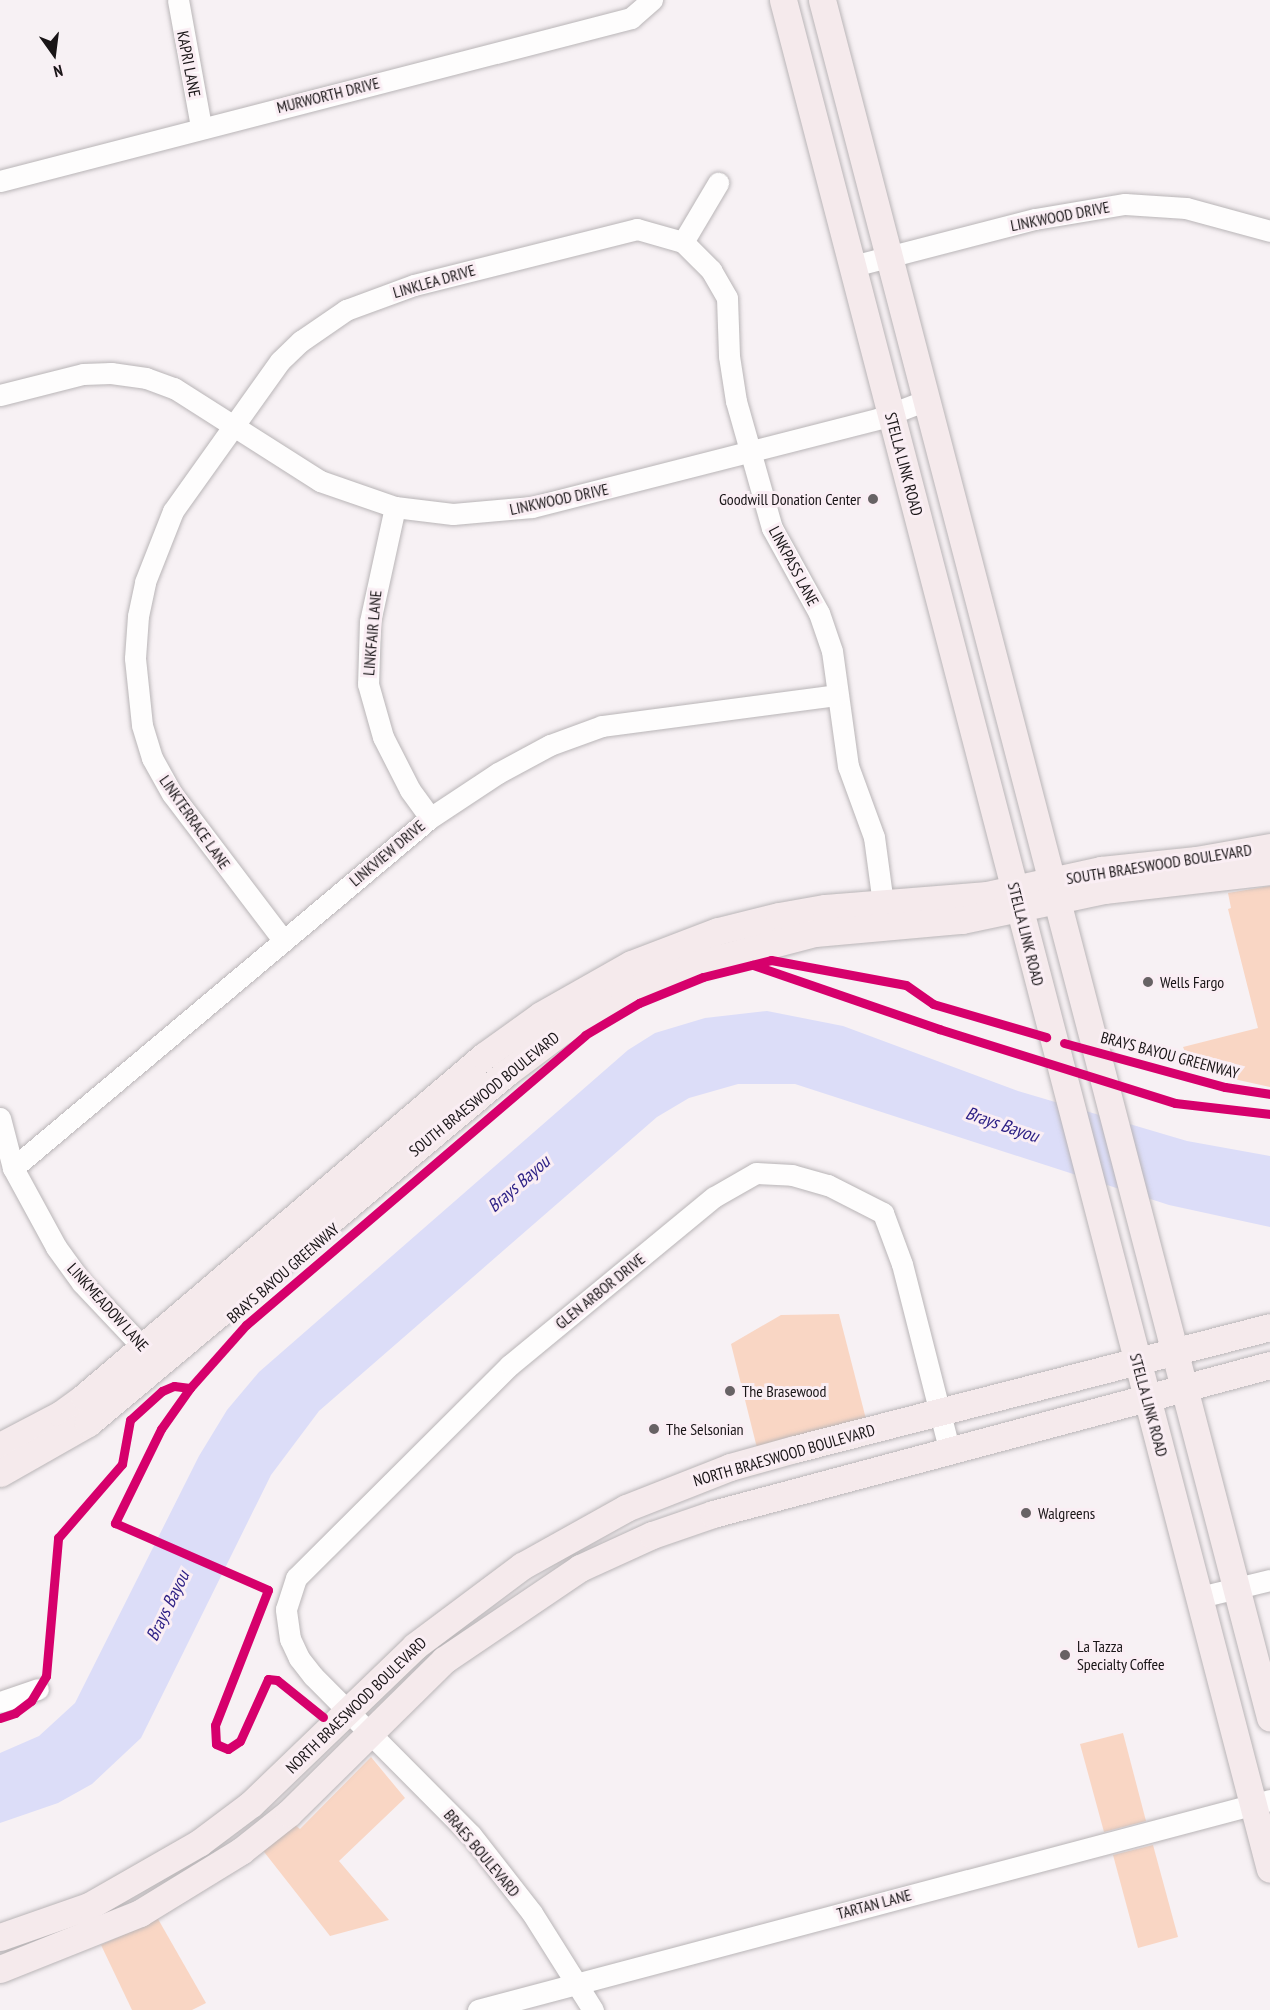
<!DOCTYPE html>
<html>
<head>
<meta charset="utf-8">
<style>
	body { margin:0 }
	#map { position:relative; width:1270px; height:2010px; overflow:hidden; background:#f7f1f4; font-family:"PT Sans Narrow",sans-serif }
	div>[style] { position:absolute }
	.green>* { inset:0; background:#f9d6c4 }
	.water>* { inset:0; background:#dcddf8 }
	.roads { filter:drop-shadow(0 0 2px #b9b5b7) drop-shadow(0 0 2px #b9b5b7) }
	.minor>* { height:21px; margin:-10.5px; padding:0 10.5px; transform-origin:10.5px; border-radius:10.5px; background:#fefdfd }
	.major>* { height:27px; margin:-13.5px; padding:0 13.5px; transform-origin:13.5px; border-radius:13.5px; background:#f5eaec }
	.cycleway>* { height:9px; margin:-4.5px; padding:0 4.5px; transform-origin:4.5px; border-radius:4.5px; background:#d6006c }
	.dots>* { width:16px; height:16px; translate:-50% -50%; box-sizing:border-box; border:3px solid #faeef4; border-radius:50% }
	span { translate:-50% -50%; white-space:nowrap; text-align:center; line-height:1.15; -webkit-text-stroke:6px #faeef4; paint-order:stroke }
	.street-label { font-size:16px; color:#191517 }
	.poi-label { font-size:16px; color:#191517 }
	.right { translate:-100% -50%; text-align:right }
	.left { translate:0 -50%; text-align:left }
	.water-label { font-size:18px; color:#2e2186; font-style:italic }
	.north { position:absolute; left:24px; top:24px; width:60px; height:60px; -webkit-text-stroke:4px #faeef4; paint-order:stroke; rotate:166deg; font-size:16px; font-weight:700; line-height:24px; text-align:center; color:#191517 }
	.north::after { content:''; display:block; margin:auto; width:21px; height:27px; background:#191517; clip-path:polygon(50% 0,100% 100%,50% 72%,0 100%) }
</style>
</head>
<body>
<div id="map">
	<div class="green">
		<i style="clip-path:polygon(1270px 886px,1270px 1087px,1193px 1070px,1183px 1047px,1258px 1028px,1228px 909px,1231px 908px,1228px 893px)"></i>
		<i style="clip-path:polygon(839px 1314px,866px 1419px,757px 1448px,731px 1344px,781px 1315px)"></i>
		<i style="clip-path:polygon(1123px 1733px,1146px 1821px,1104px 1832px,1080px 1744px)"></i>
		<i style="clip-path:polygon(371px 1757px,405px 1798px,339px 1861px,389px 1920px,330px 1936px,261px 1848px,294px 1824px,300px 1829px)"></i>
		<i style="clip-path:polygon(1153px 1845px,1178px 1937px,1138px 1948px,1113px 1855px)"></i>
		<i style="clip-path:polygon(158px 1919px,206px 2003px,192px 2010px,132px 2010px,101px 1945px)"></i>
	</div>
	<div class="water">
		<i style="clip-path:polygon(767px 1011px,843px 1026px,1018px 1091px,1187px 1141px,1270px 1156px,1270px 1227px,1169px 1205px,795px 1084px,738px 1084px,689px 1098px,657px 1117px,319px 1411px,271px 1475px,141px 1738px,92px 1784px,58px 1803px,0 1823px,0 1753px,39px 1736px,75px 1703px,199px 1456px,227px 1410px,259px 1372px,628px 1050px,655px 1033px,705px 1018px)"></i>
	</div>
	<div class="roads">
		<div class="minor">
			<i style="left:178px;top:0;width:129px;rotate:79.7deg"></i>
			<i style="left:0;top:181px;width:652px;rotate:-14.48deg"></i>
			<i style="left:631px;top:18px;width:28px;rotate:-41deg"></i>
			<i style="left:683px;top:242px;width:69px;rotate:-59.3deg"></i>
			<i style="left:853px;top:266px;width:188px;rotate:-14.5deg"></i>
			<i style="left:1035px;top:219px;width:91px;rotate:-9.5deg"></i>
			<i style="left:1125px;top:204px;width:61px;rotate:3.8deg"></i>
			<i style="left:1186px;top:208px;width:87px;rotate:15.3deg"></i>
			<i style="left:0;top:395px;width:86px;rotate:-14.2deg"></i>
			<i style="left:83px;top:374px;width:28px;rotate:-2deg"></i>
			<i style="left:111px;top:373px;width:35px;rotate:8deg"></i>
			<i style="left:146px;top:378px;width:30px;rotate:20deg"></i>
			<i style="left:174px;top:388px;width:173px;rotate:32.5deg"></i>
			<i style="left:320px;top:481px;width:79px;rotate:19.1deg"></i>
			<i style="left:395px;top:507px;width:58px;rotate:6.9deg"></i>
			<i style="left:453px;top:514px;width:79px;rotate:-5.1deg"></i>
			<i style="left:532px;top:507px;width:359px;rotate:-14.3deg"></i>
			<i style="left:880px;top:418px;width:50px;rotate:-21deg"></i>
			<i style="left:395px;top:507px;width:118px;rotate:102.3deg"></i>
			<i style="left:370px;top:622px;width:62px;rotate:91.8deg"></i>
			<i style="left:368px;top:684px;width:55px;rotate:74.2deg"></i>
			<i style="left:383px;top:737px;width:59px;rotate:63deg"></i>
			<i style="left:410px;top:790px;width:34px;rotate:54deg"></i>
			<i style="left:283px;top:940px;width:183px;rotate:-127.2deg"></i>
			<i style="left:172px;top:794px;width:41px;rotate:-119.1deg"></i>
			<i style="left:152px;top:758px;width:34px;rotate:-107deg"></i>
			<i style="left:142px;top:725px;width:67px;rotate:-96deg"></i>
			<i style="left:135px;top:658px;width:42px;rotate:-85.9deg"></i>
			<i style="left:138px;top:616px;width:35px;rotate:-78deg"></i>
			<i style="left:145px;top:582px;width:76px;rotate:-68.5deg"></i>
			<i style="left:173px;top:511px;width:184px;rotate:-54.5deg"></i>
			<i style="left:280px;top:361px;width:29px;rotate:-44deg"></i>
			<i style="left:301px;top:341px;width:55px;rotate:-34.6deg"></i>
			<i style="left:346px;top:310px;width:72px;rotate:-20.2deg"></i>
			<i style="left:414px;top:285px;width:230px;rotate:-14.1deg"></i>
			<i style="left:637px;top:229px;width:48px;rotate:15.8deg"></i>
			<i style="left:683px;top:242px;width:40px;rotate:45deg"></i>
			<i style="left:711px;top:270px;width:32px;rotate:60deg"></i>
			<i style="left:727px;top:298px;width:58px;rotate:88deg"></i>
			<i style="left:729px;top:356px;width:46px;rotate:81.2deg"></i>
			<i style="left:736px;top:401px;width:132px;rotate:74.2deg"></i>
			<i style="left:772px;top:528px;width:97px;rotate:61.1deg"></i>
			<i style="left:819px;top:613px;width:40px;rotate:71.1deg"></i>
			<i style="left:832px;top:651px;width:116px;rotate:82.1deg"></i>
			<i style="left:848px;top:766px;width:76px;rotate:69.9deg"></i>
			<i style="left:874px;top:837px;width:68px;rotate:82.3deg"></i>
			<i style="left:0;top:1118px;width:52px;rotate:75.4deg"></i>
			<i style="left:13px;top:1168px;width:90px;rotate:61.4deg"></i>
			<i style="left:56px;top:1247px;width:44px;rotate:54.2deg"></i>
			<i style="left:82px;top:1283px;width:103px;rotate:46.6deg"></i>
			<i style="left:13px;top:1168px;width:544px;rotate:-40.01deg"></i>
			<i style="left:430px;top:818px;width:82px;rotate:-33.5deg"></i>
			<i style="left:498px;top:773px;width:59px;rotate:-28.3deg"></i>
			<i style="left:550px;top:745px;width:55px;rotate:-20.1deg"></i>
			<i style="left:602px;top:726px;width:237px;rotate:-7.5deg"></i>
			<i style="left:1200px;top:1597px;width:72px;rotate:-13.7deg"></i>
			<i style="left:0;top:1702px;width:40px;rotate:-18.9deg"></i>
			<i style="left:478px;top:2010px;width:819px;rotate:-14.85deg"></i>
			<i style="left:593px;top:2010px;width:115px;rotate:-122.2deg"></i>
			<i style="left:532px;top:1913px;width:99px;rotate:-128deg"></i>
			<i style="left:471px;top:1835px;width:224px;rotate:-134.8deg"></i>
			<i style="left:313px;top:1676px;width:23px;rotate:-128deg"></i>
			<i style="left:299px;top:1658px;width:21px;rotate:-115deg"></i>
			<i style="left:290px;top:1639px;width:30px;rotate:-98deg"></i>
			<i style="left:286px;top:1609px;width:33px;rotate:-72deg"></i>
			<i style="left:296px;top:1578px;width:302px;rotate:-44.9deg"></i>
			<i style="left:510px;top:1365px;width:264px;rotate:-39.5deg"></i>
			<i style="left:714px;top:1197px;width:48px;rotate:-29.7deg"></i>
			<i style="left:756px;top:1173px;width:36px;rotate:3deg"></i>
			<i style="left:792px;top:1175px;width:37px;rotate:16deg"></i>
			<i style="left:828px;top:1185px;width:62px;rotate:27deg"></i>
			<i style="left:883px;top:1213px;width:54px;rotate:69.6deg"></i>
			<i style="left:902px;top:1264px;width:191px;rotate:75.7deg"></i>
		</div>
		<div class="major">
			<i style="left:783px;top:0;width:1931px;rotate:75.4deg"></i>
			<i style="left:822px;top:0;width:1775px;rotate:75.38deg"></i>
			<i style="left:0;top:1446px;width:69px;rotate:-27.7deg"></i>
			<i style="left:61px;top:1414px;width:29px;rotate:-36deg"></i>
			<i style="left:84px;top:1397px;width:526px;rotate:-40.45deg"></i>
			<i style="left:484px;top:1056px;width:70px;rotate:-35.7deg"></i>
			<i style="left:541px;top:1015px;width:103px;rotate:-29.5deg"></i>
			<i style="left:631px;top:964px;width:93px;rotate:-20.8deg"></i>
			<i style="left:718px;top:931px;width:63px;rotate:-13.8deg"></i>
			<i style="left:779px;top:916px;width:47px;rotate:-9.9deg"></i>
			<i style="left:825px;top:908px;width:163px;rotate:-4.6deg"></i>
			<i style="left:987px;top:895px;width:117px;rotate:-12.4deg"></i>
			<i style="left:1101px;top:870px;width:96px;rotate:-6deg"></i>
			<i style="left:1196px;top:860px;width:75px;rotate:-10deg"></i>
			<i style="left:0;top:1473px;width:101px;rotate:-29.6deg"></i>
			<i style="left:88px;top:1423px;width:545px;rotate:-39.94deg"></i>
			<i style="left:506px;top:1073px;width:70px;rotate:-36.9deg"></i>
			<i style="left:562px;top:1031px;width:73px;rotate:-31.5deg"></i>
			<i style="left:624px;top:993px;width:70px;rotate:-22.6deg"></i>
			<i style="left:689px;top:966px;width:130px;rotate:-14.7deg"></i>
			<i style="left:815px;top:933px;width:148px;rotate:-5.1deg"></i>
			<i style="left:962px;top:920px;width:145px;rotate:-11.9deg"></i>
			<i style="left:1104px;top:890px;width:167px;rotate:-6.5deg"></i>
			<i style="left:0;top:1937px;width:94px;rotate:-19.2deg"></i>
			<i style="left:89px;top:1906px;width:127px;rotate:-29.8deg"></i>
			<i style="left:199px;top:1843px;width:65px;rotate:-36.9deg"></i>
			<i style="left:251px;top:1804px;width:228px;rotate:-43.9deg"></i>
			<i style="left:415px;top:1646px;width:134px;rotate:-36.8deg"></i>
			<i style="left:522px;top:1566px;width:119px;rotate:-29.1deg"></i>
			<i style="left:626px;top:1508px;width:112px;rotate:-21.5deg"></i>
			<i style="left:730px;top:1467px;width:67px;rotate:-15.5deg"></i>
			<i style="left:795px;top:1449px;width:490px;rotate:-14.4deg"></i>
			<i style="left:0;top:1969px;width:151px;rotate:-21.8deg"></i>
			<i style="left:140px;top:1913px;width:119px;rotate:-31.5deg"></i>
			<i style="left:241px;top:1851px;width:61px;rotate:-38.4deg"></i>
			<i style="left:289px;top:1813px;width:218px;rotate:-44.6deg"></i>
			<i style="left:444px;top:1660px;width:164px;rotate:-34.1deg"></i>
			<i style="left:580px;top:1568px;width:79px;rotate:-24.6deg"></i>
			<i style="left:652px;top:1535px;width:65px;rotate:-19deg"></i>
			<i style="left:713px;top:1514px;width:577px;rotate:-14.98deg"></i>
		</div>
	</div>
	<div class="cycleway">
		<i style="left:753px;top:965px;width:197px;rotate:19deg"></i>
		<i style="left:939px;top:1029px;width:247px;rotate:17.4deg"></i>
		<i style="left:1175px;top:1103px;width:96px;rotate:6.6deg"></i>
		<i style="left:1064px;top:1043px;width:167px;rotate:15.3deg"></i>
		<i style="left:1225px;top:1087px;width:46px;rotate:8.8deg"></i>
		<i style="left:190px;top:1388px;width:50px;rotate:125.3deg"></i>
		<i style="left:161px;top:1429px;width:105px;rotate:116.1deg"></i>
		<i style="left:115px;top:1523px;width:167px;rotate:23.6deg"></i>
		<i style="left:268px;top:1590px;width:145px;rotate:111.4deg"></i>
		<i style="left:215px;top:1725px;width:19px;rotate:87deg"></i>
		<i style="left:216px;top:1744px;width:13px;rotate:23deg"></i>
		<i style="left:228px;top:1749px;width:14px;rotate:-34deg"></i>
		<i style="left:240px;top:1741px;width:68px;rotate:-65.7deg"></i>
		<i style="left:268px;top:1679px;width:9px;rotate:6deg"></i>
		<i style="left:277px;top:1680px;width:59px;rotate:38.8deg"></i>
		<i style="left:0;top:1718px;width:16px;rotate:-18deg"></i>
		<i style="left:15px;top:1713px;width:20px;rotate:-37deg"></i>
		<i style="left:31px;top:1701px;width:29px;rotate:-59deg"></i>
		<i style="left:46px;top:1676px;width:139px;rotate:-85deg"></i>
		<i style="left:58px;top:1538px;width:98px;rotate:-49.1deg"></i>
		<i style="left:122px;top:1464px;width:45px;rotate:-79.7deg"></i>
		<i style="left:130px;top:1420px;width:43px;rotate:-42.2deg"></i>
		<i style="left:162px;top:1391px;width:13px;rotate:-23deg"></i>
		<i style="left:174px;top:1386px;width:16px;rotate:7deg"></i>
		<i style="left:190px;top:1388px;width:84px;rotate:-48.4deg"></i>
		<i style="left:246px;top:1325px;width:446px;rotate:-40.5deg"></i>
		<i style="left:585px;top:1035px;width:63px;rotate:-30.7deg"></i>
		<i style="left:639px;top:1003px;width:69px;rotate:-22.1deg"></i>
		<i style="left:703px;top:977px;width:70px;rotate:-14deg"></i>
		<i style="left:771px;top:960px;width:137px;rotate:10.5deg"></i>
		<i style="left:906px;top:985px;width:33px;rotate:35deg"></i>
		<i style="left:933px;top:1004px;width:118px;rotate:16.3deg"></i>
	</div>
	<div class="dots">
		<i style="left:873px;top:499px;background:#676264"></i>
		<i style="left:1148px;top:982px;background:#676264"></i>
		<i style="left:730px;top:1391px;background:#676264"></i>
		<i style="left:654px;top:1429px;background:#676264"></i>
		<i style="left:1026px;top:1513px;background:#676264"></i>
		<i style="left:1065px;top:1655px;background:#676264"></i>
	</div>
	<div class="street-label">
		<span style="left:189px;top:64px;rotate:79deg">KAPRI LANE</span>
		<span style="left:328px;top:95px;rotate:-14deg">MURWORTH DRIVE</span>
		<span style="left:1060px;top:216px;rotate:-11deg">LINKWOOD DRIVE</span>
		<span style="left:434px;top:281px;rotate:-16deg">LINKLEA DRIVE</span>
		<span style="left:904px;top:464px;rotate:75deg">STELLA LINK ROAD</span>
		<span style="left:559px;top:499px;rotate:-12deg">LINKWOOD DRIVE</span>
		<span style="left:794px;top:566px;rotate:62deg">LINKPASS LANE</span>
		<span style="left:372px;top:633px;rotate:-85deg">LINKFAIR LANE</span>
		<span style="left:195px;top:822px;rotate:55deg">LINKTERRACE LANE</span>
		<span style="left:387px;top:853px;rotate:-40deg">LINKVIEW DRIVE</span>
		<span style="left:1159px;top:864px;rotate:-9deg">SOUTH BRAESWOOD BOULEVARD</span>
		<span style="left:1026px;top:934px;rotate:76deg">STELLA LINK ROAD</span>
		<span style="left:1170px;top:1055px;rotate:15deg">BRAYS BAYOU GREENWAY</span>
		<span style="left:484px;top:1094px;rotate:-39deg">SOUTH BRAESWOOD BOULEVARD</span>
		<span style="left:283px;top:1273px;rotate:-41deg">BRAYS BAYOU GREENWAY</span>
		<span style="left:600px;top:1291px;rotate:-39deg">GLEN ARBOR DRIVE</span>
		<span style="left:108px;top:1307px;rotate:48deg">LINKMEADOW LANE</span>
		<span style="left:1149px;top:1405px;rotate:75deg">STELLA LINK ROAD</span>
		<span style="left:784px;top:1455px;rotate:-16deg">NORTH BRAESWOOD BOULEVARD</span>
		<span style="left:356px;top:1705px;rotate:-44deg">NORTH BRAESWOOD BOULEVARD</span>
		<span style="left:482px;top:1853px;rotate:50deg">BRAES BOULEVARD</span>
		<span style="left:874px;top:1904px;rotate:-15deg">TARTAN LANE</span>
	</div>
	<div class="poi-label">
		<span class="right" style="left:861px;top:499px">Goodwill Donation Center</span>
		<span class="left" style="left:1160px;top:982px">Wells Fargo</span>
		<span class="left" style="left:742px;top:1391px">The Brasewood</span>
		<span class="left" style="left:666px;top:1429px">The Selsonian</span>
		<span class="left" style="left:1038px;top:1513px">Walgreens</span>
		<span class="left" style="left:1077px;top:1655px">La Tazza<br>Specialty Coffee</span>
	</div>
	<div class="water-label">
		<span style="left:1002px;top:1125px;rotate:19deg">Brays Bayou</span>
		<span style="left:519px;top:1184px;rotate:-41deg">Brays Bayou</span>
		<span style="left:168px;top:1606px;rotate:-64deg">Brays Bayou</span>
	</div>
	<div class="north">N</div>
</div>
</body>
</html>
